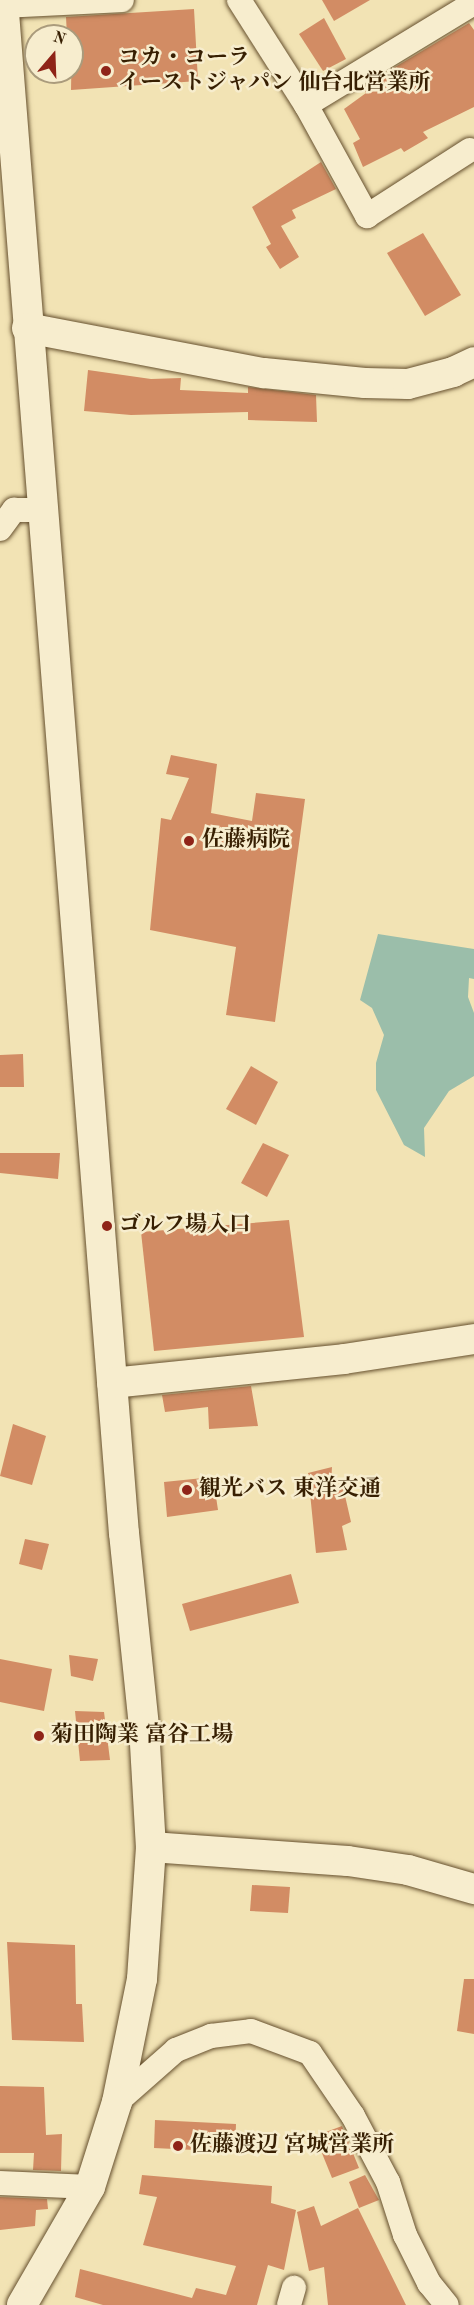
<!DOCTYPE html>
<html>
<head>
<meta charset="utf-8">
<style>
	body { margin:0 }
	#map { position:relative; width:474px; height:2305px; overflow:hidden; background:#f2e3b4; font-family:"Old Standard TT","Noto Serif JP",serif }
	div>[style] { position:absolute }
	.water>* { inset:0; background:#9bbeaa }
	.building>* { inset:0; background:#d28c64 }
	.roads { filter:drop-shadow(0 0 2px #66502e) drop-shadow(0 0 2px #66502e) }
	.minor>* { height:24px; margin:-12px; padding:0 12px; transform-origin:12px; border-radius:12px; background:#f7edce }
	.tertiary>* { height:30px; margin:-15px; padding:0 15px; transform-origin:15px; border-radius:15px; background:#f7edce }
	.dots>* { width:16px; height:16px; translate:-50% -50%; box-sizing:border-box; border:3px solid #f7edce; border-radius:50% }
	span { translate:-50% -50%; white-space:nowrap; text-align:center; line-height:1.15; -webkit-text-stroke:5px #f7edce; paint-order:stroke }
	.poi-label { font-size:22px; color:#371f02; font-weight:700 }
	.left { translate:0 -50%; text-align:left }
	.north { position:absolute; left:24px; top:24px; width:60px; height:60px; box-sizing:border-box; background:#f7edce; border:2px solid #aa9b7c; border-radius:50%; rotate:19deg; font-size:16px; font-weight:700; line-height:24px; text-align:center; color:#371f02 }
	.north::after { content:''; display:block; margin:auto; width:21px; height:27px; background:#8f2418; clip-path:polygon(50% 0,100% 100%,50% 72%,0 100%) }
</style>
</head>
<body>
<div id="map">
	<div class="water">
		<i style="clip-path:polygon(378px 934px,474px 949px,474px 979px,469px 978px,468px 997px,474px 1013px,474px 1076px,449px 1091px,424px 1128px,425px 1157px,404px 1145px,376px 1090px,376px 1063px,384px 1035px,372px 1008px,360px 1000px)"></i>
	</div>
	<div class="building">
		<i style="clip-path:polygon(322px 0,370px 0,334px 21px)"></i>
		<i style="clip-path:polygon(194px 9px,198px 81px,71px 90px,72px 36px,67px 36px,66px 17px)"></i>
		<i style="clip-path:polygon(324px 18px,346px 59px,323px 71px,299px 34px)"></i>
		<i style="clip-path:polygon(469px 23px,474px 30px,474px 107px,423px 132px,428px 138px,404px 152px,401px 148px,363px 167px,353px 143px,360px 139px,344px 109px,366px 93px,363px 88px,370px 82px)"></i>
		<i style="clip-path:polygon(321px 162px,336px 189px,292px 210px,296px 218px,281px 226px,299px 257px,280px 269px,266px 247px,271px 244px,252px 207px)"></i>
		<i style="clip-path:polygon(423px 233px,461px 295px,425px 316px,387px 253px)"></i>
		<i style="clip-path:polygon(88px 370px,151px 379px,181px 378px,180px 390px,248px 393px,248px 387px,316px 395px,317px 422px,248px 420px,248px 412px,131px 415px,84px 411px)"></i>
		<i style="clip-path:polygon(171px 755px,217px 764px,211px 813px,252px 821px,256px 793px,305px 799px,275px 1022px,226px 1015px,236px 947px,150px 930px,161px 818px,171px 820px,189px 778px,166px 774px)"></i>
		<i style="clip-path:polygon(23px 1054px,24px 1087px,0 1087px,0 1055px)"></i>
		<i style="clip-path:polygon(251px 1066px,278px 1082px,256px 1125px,226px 1109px)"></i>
		<i style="clip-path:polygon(263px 1143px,289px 1155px,267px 1197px,241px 1183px)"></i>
		<i style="clip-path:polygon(0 1153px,60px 1153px,58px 1179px,0 1173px)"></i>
		<i style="clip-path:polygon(289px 1220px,304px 1337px,154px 1351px,141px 1232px)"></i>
		<i style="clip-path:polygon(251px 1386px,258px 1426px,209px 1429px,208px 1407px,165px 1412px,162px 1395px)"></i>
		<i style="clip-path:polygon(13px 1424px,46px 1436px,32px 1485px,0 1476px)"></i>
		<i style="clip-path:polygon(332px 1467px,331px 1483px,343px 1487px,351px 1522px,342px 1526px,347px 1550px,316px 1553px,308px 1473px)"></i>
		<i style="clip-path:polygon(213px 1477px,218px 1510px,167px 1517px,164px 1482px)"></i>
		<i style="clip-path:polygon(25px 1539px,49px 1544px,42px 1570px,19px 1564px)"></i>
		<i style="clip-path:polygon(291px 1574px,299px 1603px,190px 1631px,182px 1604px)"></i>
		<i style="clip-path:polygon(69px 1655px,98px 1659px,93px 1681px,71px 1676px)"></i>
		<i style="clip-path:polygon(0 1659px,52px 1669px,44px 1711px,0 1702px)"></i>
		<i style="clip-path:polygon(75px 1711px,104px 1712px,110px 1760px,80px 1761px)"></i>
		<i style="clip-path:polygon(252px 1885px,290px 1887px,288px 1913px,250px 1911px)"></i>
		<i style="clip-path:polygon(7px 1942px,75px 1945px,76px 2004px,82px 2004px,84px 2042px,12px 2040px)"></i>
		<i style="clip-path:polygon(464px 1979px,474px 1979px,474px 2034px,457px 2031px)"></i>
		<i style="clip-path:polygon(0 2086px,44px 2087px,46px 2135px,62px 2134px,61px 2171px,33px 2170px,34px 2153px,0 2153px)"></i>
		<i style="clip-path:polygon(155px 2120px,236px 2124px,235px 2152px,154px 2148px)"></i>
		<i style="clip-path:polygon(342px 2126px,359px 2168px,332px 2178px,315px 2136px)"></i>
		<i style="clip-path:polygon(142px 2175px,272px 2186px,271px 2203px,296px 2210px,284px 2270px,268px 2265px,257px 2305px,103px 2305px,75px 2297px,80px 2269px,192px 2298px,196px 2288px,226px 2295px,236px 2266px,143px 2245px,157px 2197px,139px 2194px)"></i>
		<i style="clip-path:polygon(365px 2175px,379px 2200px,359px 2208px,349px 2182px)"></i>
		<i style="clip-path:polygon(0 2197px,47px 2199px,48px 2209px,36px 2210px,35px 2226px,0 2230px)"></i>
		<i style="clip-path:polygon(314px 2206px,321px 2226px,358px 2208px,406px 2305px,328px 2305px,324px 2267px,309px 2271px,297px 2212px)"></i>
	</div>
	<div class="roads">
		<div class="minor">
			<i style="left:239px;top:0;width:125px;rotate:57.5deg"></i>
			<i style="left:306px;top:105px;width:127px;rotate:61.2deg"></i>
			<i style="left:367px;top:216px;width:122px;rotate:-32.7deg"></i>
			<i style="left:4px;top:6px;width:118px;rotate:-2.9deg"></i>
			<i style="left:306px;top:105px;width:197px;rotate:-31.3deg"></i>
			<i style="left:0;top:529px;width:24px;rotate:-54deg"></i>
			<i style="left:14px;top:510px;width:28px"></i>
			<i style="left:117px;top:2102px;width:79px;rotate:-41.4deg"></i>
			<i style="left:176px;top:2050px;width:38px;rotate:-22deg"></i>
			<i style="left:211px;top:2036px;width:40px;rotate:-7.1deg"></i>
			<i style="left:251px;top:2031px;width:63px;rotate:20.4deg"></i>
			<i style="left:310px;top:2053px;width:76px;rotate:55.7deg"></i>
			<i style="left:353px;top:2116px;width:75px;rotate:62.1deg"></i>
			<i style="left:388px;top:2182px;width:56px;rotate:72.2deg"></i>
			<i style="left:405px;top:2235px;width:54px;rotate:63.4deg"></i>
			<i style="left:429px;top:2283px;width:28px;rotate:51deg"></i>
			<i style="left:0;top:2183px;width:90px;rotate:2.5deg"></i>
			<i style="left:289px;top:2305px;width:18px;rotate:-74deg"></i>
		</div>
		<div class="tertiary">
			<i style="left:3px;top:0;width:1538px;rotate:85.49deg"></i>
			<i style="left:124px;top:1533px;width:195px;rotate:84.1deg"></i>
			<i style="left:144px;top:1727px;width:120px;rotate:86.7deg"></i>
			<i style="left:151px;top:1847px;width:132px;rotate:93.9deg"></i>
			<i style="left:142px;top:1979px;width:126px;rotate:101.5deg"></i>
			<i style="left:117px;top:2102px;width:89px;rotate:107.6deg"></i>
			<i style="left:90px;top:2187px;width:136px;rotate:120deg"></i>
			<i style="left:27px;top:328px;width:241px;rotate:10.8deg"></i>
			<i style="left:264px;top:373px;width:101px;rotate:5.7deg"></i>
			<i style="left:365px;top:383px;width:43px;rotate:1.3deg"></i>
			<i style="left:408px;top:384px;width:47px;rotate:-14.9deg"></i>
			<i style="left:453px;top:372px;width:23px;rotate:-25deg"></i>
			<i style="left:112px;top:1383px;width:233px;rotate:-5.9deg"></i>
			<i style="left:344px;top:1359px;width:132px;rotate:-8.7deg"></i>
			<i style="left:151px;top:1847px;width:197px;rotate:4.1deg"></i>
			<i style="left:348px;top:1861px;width:61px;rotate:8.5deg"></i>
			<i style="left:408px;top:1870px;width:69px;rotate:16.1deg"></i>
		</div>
	</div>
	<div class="dots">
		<i style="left:106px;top:71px;background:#8f2418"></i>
		<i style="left:189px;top:841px;background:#8f2418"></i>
		<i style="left:107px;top:1226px;background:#8f2418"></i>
		<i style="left:187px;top:1490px;background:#8f2418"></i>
		<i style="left:39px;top:1736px;background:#8f2418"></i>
		<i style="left:178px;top:2146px;background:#8f2418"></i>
	</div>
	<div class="poi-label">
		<span class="left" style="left:118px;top:71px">コカ・コーラ<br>イーストジャパン 仙台北営業所</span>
		<span class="left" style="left:202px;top:841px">佐藤病院</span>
		<span class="left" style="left:119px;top:1226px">ゴルフ場入口</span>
		<span class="left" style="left:199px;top:1490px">観光バス 東洋交通</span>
		<span class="left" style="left:51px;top:1736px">菊田陶業 富谷工場</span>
		<span class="left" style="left:190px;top:2146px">佐藤渡辺 宮城営業所</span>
	</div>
	<div class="north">N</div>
</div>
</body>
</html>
